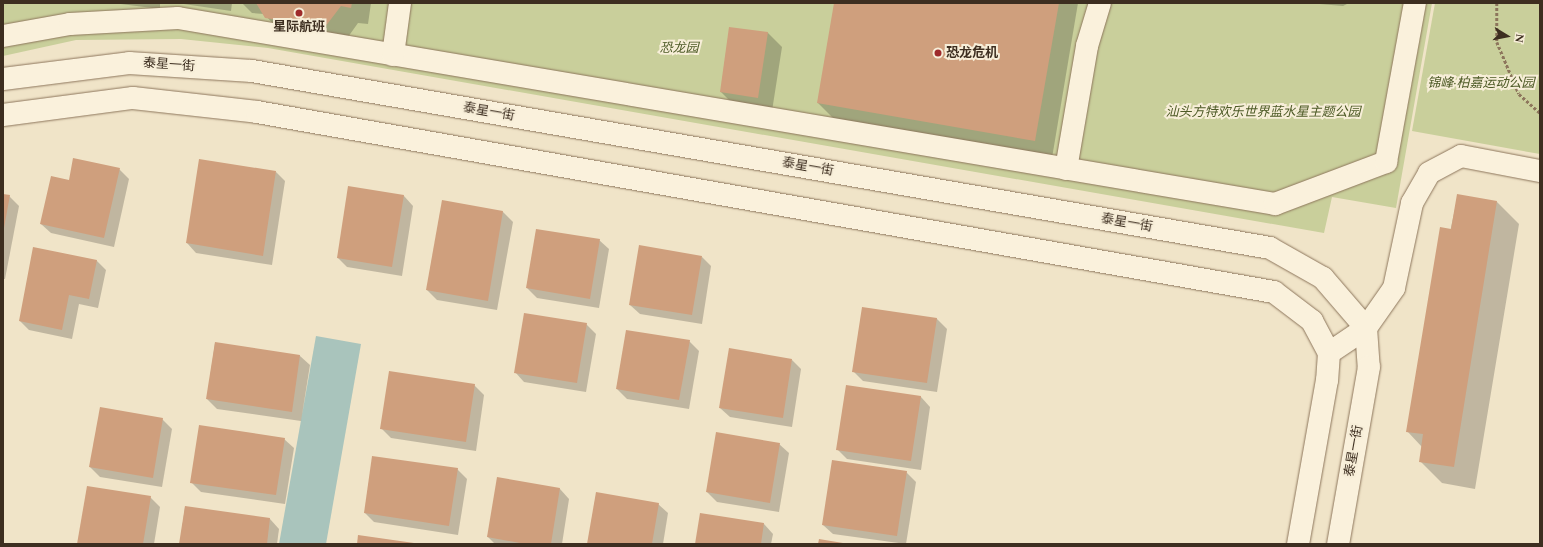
<!DOCTYPE html>
<html>
<head>
<meta charset="utf-8">
<style>
	body { margin:0 }
	#map { position:relative; width:1543px; height:547px; overflow:hidden; background:#f0e4c8; font-family:Spectral,"Noto Sans SC",serif }
	div>[style] { position:absolute }
	.green>* { inset:0; background:#c9cf9b }
	.water>* { inset:0; background:#a9c4bc }
	.shadow>* { inset:0; background:#0003 }
	.building>* { inset:0; background:#cf9f7d }
	.path>* { height:2.5px; margin-top:-1.25px; transform-origin:0; background:repeating-linear-gradient(90deg,#8d765c 0 3px,transparent 0 5px) }
	.roads { filter:drop-shadow(0 0 1px #8d765c) drop-shadow(0 0 1px #8d765c) }
	.minor>* { height:22px; margin:-11px; padding:0 11px; transform-origin:11px; border-radius:11px; background:#faf1dc }
	.dots>* { width:11px; height:11px; translate:-50% -50%; box-sizing:border-box; border:2px solid #f7eed8; border-radius:50% }
	span { translate:-50% -50%; white-space:nowrap; text-align:center; line-height:1.15; -webkit-text-stroke:4px #f7eed8; paint-order:stroke }
	.poi-label { font-size:13px; color:#3d2e20; font-weight:700 }
	.left { translate:0 -50%; text-align:left }
	.park-label { font-size:13px; color:#4d5a26; font-style:italic }
	.street-label { font-size:13px; color:#3d2e20 }
	.frame { position:absolute; inset:0; border:4px solid #3d2e20; pointer-events:none }
	.north { position:absolute; left:1487px; top:16px; width:40px; height:40px; -webkit-text-stroke:3px #f7eed8; paint-order:stroke; rotate:100deg; font-size:11px; font-weight:700; line-height:16px; text-align:center; color:#3d2e20 }
	.north::after { content:''; display:block; margin:auto; width:14px; height:18px; background:#3d2e20; clip-path:polygon(50% 0,100% 100%,50% 72%,0 100%) }
</style>
</head>
<body>
<div id="map">
	<div class="green">
		<i style="clip-path:polygon(3px 3px,1432px 3px,1396px 208px,1332px 197px,1324px 233px,268px 48px,181px 39px,76px 40px,3px 56px)"></i>
		<i style="clip-path:polygon(1435px 3px,1540px 3px,1540px 154px,1412px 131px)"></i>
	</div>
	<div class="water">
		<i style="clip-path:polygon(316px 336px,361px 344px,326px 544px,279px 544px)"></i>
	</div>
	<div class="shadow">
		<i style="clip-path:polygon(113px 3px,160px 3px,160px 9px)"></i>
		<i style="clip-path:polygon(177px 3px,232px 3px,231px 11px)"></i>
		<i style="clip-path:polygon(242px 3px,371px 3px,368px 24px,358px 23px,343px 44px,283px 34px,264px 14px,252px 13px)"></i>
		<i style="clip-path:polygon(835px 3px,1078px 3px,1052px 158px,835px 120px,818px 103px)"></i>
		<i style="clip-path:polygon(1308px 3px,1349px 3px,1343px 6px)"></i>
		<i style="clip-path:polygon(730px 28px,768px 33px,782px 47px,772px 111px,735px 106px,721px 92px)"></i>
		<i style="clip-path:polygon(119px 169px,129px 179px,114px 247px,51px 233px,41px 224px,70px 181px)"></i>
		<i style="clip-path:polygon(276px 172px,285px 181px,272px 265px,196px 253px,187px 243px)"></i>
		<i style="clip-path:polygon(349px 187px,404px 196px,413px 206px,402px 276px,347px 267px,338px 258px)"></i>
		<i style="clip-path:polygon(3px 195px,9px 196px,19px 206px,5px 279px,3px 279px)"></i>
		<i style="clip-path:polygon(1458px 195px,1497px 202px,1519px 224px,1475px 489px,1442px 483px,1420px 461px,1422px 447px,1407px 431px)"></i>
		<i style="clip-path:polygon(443px 201px,503px 212px,513px 222px,497px 310px,437px 300px,427px 290px)"></i>
		<i style="clip-path:polygon(599px 240px,609px 249px,599px 308px,537px 298px,527px 288px)"></i>
		<i style="clip-path:polygon(702px 257px,711px 266px,702px 324px,640px 314px,630px 305px)"></i>
		<i style="clip-path:polygon(96px 260px,106px 270px,98px 308px,79px 304px,72px 339px,29px 330px,20px 321px)"></i>
		<i style="clip-path:polygon(863px 308px,937px 319px,947px 329px,937px 392px,863px 381px,854px 372px)"></i>
		<i style="clip-path:polygon(586px 324px,596px 334px,586px 392px,524px 382px,515px 372px)"></i>
		<i style="clip-path:polygon(689px 341px,699px 351px,689px 409px,627px 399px,617px 389px)"></i>
		<i style="clip-path:polygon(215px 343px,300px 356px,310px 365px,301px 421px,217px 409px,207px 399px)"></i>
		<i style="clip-path:polygon(792px 360px,801px 369px,792px 427px,730px 417px,720px 408px)"></i>
		<i style="clip-path:polygon(474px 385px,484px 395px,476px 451px,391px 438px,381px 428px)"></i>
		<i style="clip-path:polygon(847px 386px,921px 397px,930px 407px,921px 470px,847px 459px,837px 449px)"></i>
		<i style="clip-path:polygon(162px 419px,172px 429px,162px 487px,100px 477px,90px 467px)"></i>
		<i style="clip-path:polygon(284px 439px,294px 448px,285px 504px,201px 492px,191px 482px)"></i>
		<i style="clip-path:polygon(779px 444px,789px 453px,779px 512px,717px 502px,707px 492px)"></i>
		<i style="clip-path:polygon(457px 469px,467px 479px,458px 535px,374px 522px,365px 513px)"></i>
		<i style="clip-path:polygon(906px 472px,916px 482px,906px 544px,833px 534px,823px 525px)"></i>
		<i style="clip-path:polygon(498px 478px,560px 489px,569px 499px,562px 544px,495px 544px,488px 537px)"></i>
		<i style="clip-path:polygon(150px 497px,160px 507px,154px 544px,78px 544px)"></i>
		<i style="clip-path:polygon(658px 504px,668px 513px,663px 544px,588px 544px)"></i>
		<i style="clip-path:polygon(185px 507px,270px 519px,279px 529px,277px 544px,180px 544px)"></i>
		<i style="clip-path:polygon(764px 524px,773px 534px,771px 544px,696px 544px)"></i>
	</div>
	<div class="building">
		<i style="clip-path:polygon(256px 3px,352px 3px,351px 8px,341px 6px,325px 27px,265px 18px)"></i>
		<i style="clip-path:polygon(834px 3px,1059px 3px,1035px 141px,817px 103px)"></i>
		<i style="clip-path:polygon(729px 27px,768px 32px,758px 98px,720px 92px)"></i>
		<i style="clip-path:polygon(73px 158px,120px 168px,104px 238px,40px 224px,51px 176px,69px 180px)"></i>
		<i style="clip-path:polygon(199px 159px,276px 171px,263px 256px,186px 243px)"></i>
		<i style="clip-path:polygon(348px 186px,404px 195px,392px 267px,337px 258px)"></i>
		<i style="clip-path:polygon(3px 194px,10px 195px,4px 228px,3px 228px)"></i>
		<i style="clip-path:polygon(1457px 194px,1497px 201px,1454px 467px,1419px 462px,1423px 434px,1406px 432px,1440px 227px,1451px 229px)"></i>
		<i style="clip-path:polygon(442px 200px,503px 211px,488px 301px,426px 290px)"></i>
		<i style="clip-path:polygon(536px 229px,600px 239px,590px 299px,526px 288px)"></i>
		<i style="clip-path:polygon(639px 245px,702px 256px,692px 315px,629px 305px)"></i>
		<i style="clip-path:polygon(33px 247px,97px 260px,89px 299px,69px 295px,62px 330px,19px 321px)"></i>
		<i style="clip-path:polygon(862px 307px,937px 318px,927px 383px,852px 372px)"></i>
		<i style="clip-path:polygon(524px 313px,587px 323px,577px 383px,514px 373px)"></i>
		<i style="clip-path:polygon(626px 330px,690px 340px,679px 400px,616px 389px)"></i>
		<i style="clip-path:polygon(215px 342px,300px 355px,292px 412px,206px 399px)"></i>
		<i style="clip-path:polygon(729px 348px,792px 359px,783px 418px,719px 408px)"></i>
		<i style="clip-path:polygon(389px 371px,475px 384px,466px 442px,380px 429px)"></i>
		<i style="clip-path:polygon(846px 385px,921px 396px,911px 461px,836px 450px)"></i>
		<i style="clip-path:polygon(100px 407px,163px 418px,153px 478px,89px 467px)"></i>
		<i style="clip-path:polygon(199px 425px,285px 438px,276px 495px,190px 483px)"></i>
		<i style="clip-path:polygon(716px 432px,780px 443px,770px 503px,706px 492px)"></i>
		<i style="clip-path:polygon(372px 456px,458px 468px,449px 526px,364px 513px)"></i>
		<i style="clip-path:polygon(832px 460px,907px 471px,897px 536px,822px 525px)"></i>
		<i style="clip-path:polygon(497px 477px,560px 488px,551px 544px,526px 544px,487px 537px)"></i>
		<i style="clip-path:polygon(87px 486px,151px 496px,143px 544px,77px 544px)"></i>
		<i style="clip-path:polygon(596px 492px,659px 503px,652px 544px,587px 544px)"></i>
		<i style="clip-path:polygon(185px 506px,270px 518px,267px 544px,179px 544px)"></i>
		<i style="clip-path:polygon(700px 513px,764px 523px,761px 544px,695px 544px)"></i>
		<i style="clip-path:polygon(358px 535px,414px 543px,414px 544px,357px 544px)"></i>
		<i style="clip-path:polygon(819px 539px,843px 543px,843px 544px,818px 544px)"></i>
	</div>
	<div class="path">
		<i style="left:1497px;top:3px;width:39px;rotate:90deg"></i>
		<i style="left:1497px;top:42px;width:56px;rotate:67.1deg"></i>
		<i style="left:1519px;top:94px;width:28px;rotate:42deg"></i>
	</div>
	<div class="roads">
		<div class="minor">
			<i style="left:3px;top:36px;width:68px;rotate:-10.2deg"></i>
			<i style="left:70px;top:24px;width:108px;rotate:-3.2deg"></i>
			<i style="left:178px;top:18px;width:1113px;rotate:9.62deg"></i>
			<i style="left:1275px;top:204px;width:119px;rotate:-20.7deg"></i>
			<i style="left:1386px;top:162px;width:162px;rotate:-79.7deg"></i>
			<i style="left:393px;top:55px;width:52px;rotate:-82.3deg"></i>
			<i style="left:3px;top:79px;width:127px;rotate:-7.2deg"></i>
			<i style="left:129px;top:63px;width:123px;rotate:3.7deg"></i>
			<i style="left:252px;top:71px;width:1033px;rotate:9.86deg"></i>
			<i style="left:1270px;top:248px;width:61px;rotate:29.5deg"></i>
			<i style="left:1323px;top:278px;width:66px;rotate:49.3deg"></i>
			<i style="left:1366px;top:328px;width:39px;rotate:86deg"></i>
			<i style="left:1369px;top:367px;width:180px;rotate:99.9deg"></i>
			<i style="left:3px;top:115px;width:131px;rotate:-7.5deg"></i>
			<i style="left:133px;top:98px;width:125px;rotate:6.4deg"></i>
			<i style="left:257px;top:112px;width:1033px;rotate:10.04deg"></i>
			<i style="left:1274px;top:292px;width:48px;rotate:37.3deg"></i>
			<i style="left:1312px;top:321px;width:36px;rotate:62deg"></i>
			<i style="left:1329px;top:353px;width:27px;rotate:94deg"></i>
			<i style="left:1327px;top:380px;width:167px;rotate:100deg"></i>
			<i style="left:1066px;top:169px;width:125px;rotate:-80.3deg"></i>
			<i style="left:1087px;top:46px;width:45px;rotate:-73.2deg"></i>
			<i style="left:1329px;top:353px;width:45px;rotate:-34deg"></i>
			<i style="left:1366px;top:328px;width:49px;rotate:-55deg"></i>
			<i style="left:1394px;top:288px;width:87px;rotate:-78deg"></i>
			<i style="left:1412px;top:203px;width:34px;rotate:-60deg"></i>
			<i style="left:1429px;top:173px;width:36px;rotate:-28deg"></i>
			<i style="left:1461px;top:156px;width:80px;rotate:10.8deg"></i>
		</div>
	</div>
	<div class="dots">
		<i style="left:299px;top:13px;background:#9e2a2b"></i>
		<i style="left:938px;top:53px;background:#9e2a2b"></i>
	</div>
	<div class="poi-label">
		<span style="left:299px;top:27px">星际航班</span>
		<span class="left" style="left:946px;top:53px">恐龙危机</span>
	</div>
	<div class="park-label">
		<span style="left:679px;top:48px">恐龙园</span>
		<span style="left:1481px;top:83px">锦峰·柏嘉运动公园</span>
		<span style="left:1263px;top:112px">汕头方特欢乐世界蓝水星主题公园</span>
	</div>
	<div class="street-label">
		<span style="left:169px;top:65px;rotate:4deg">泰星一街</span>
		<span style="left:489px;top:112px;rotate:10deg">泰星一街</span>
		<span style="left:808px;top:167px;rotate:10deg">泰星一街</span>
		<span style="left:1127px;top:223px;rotate:10deg">泰星一街</span>
		<span style="left:1354px;top:451px;rotate:-80deg">泰星一街</span>
	</div>
	<div class="frame"></div>
	<div class="north">N</div>
</div>
</body>
</html>
